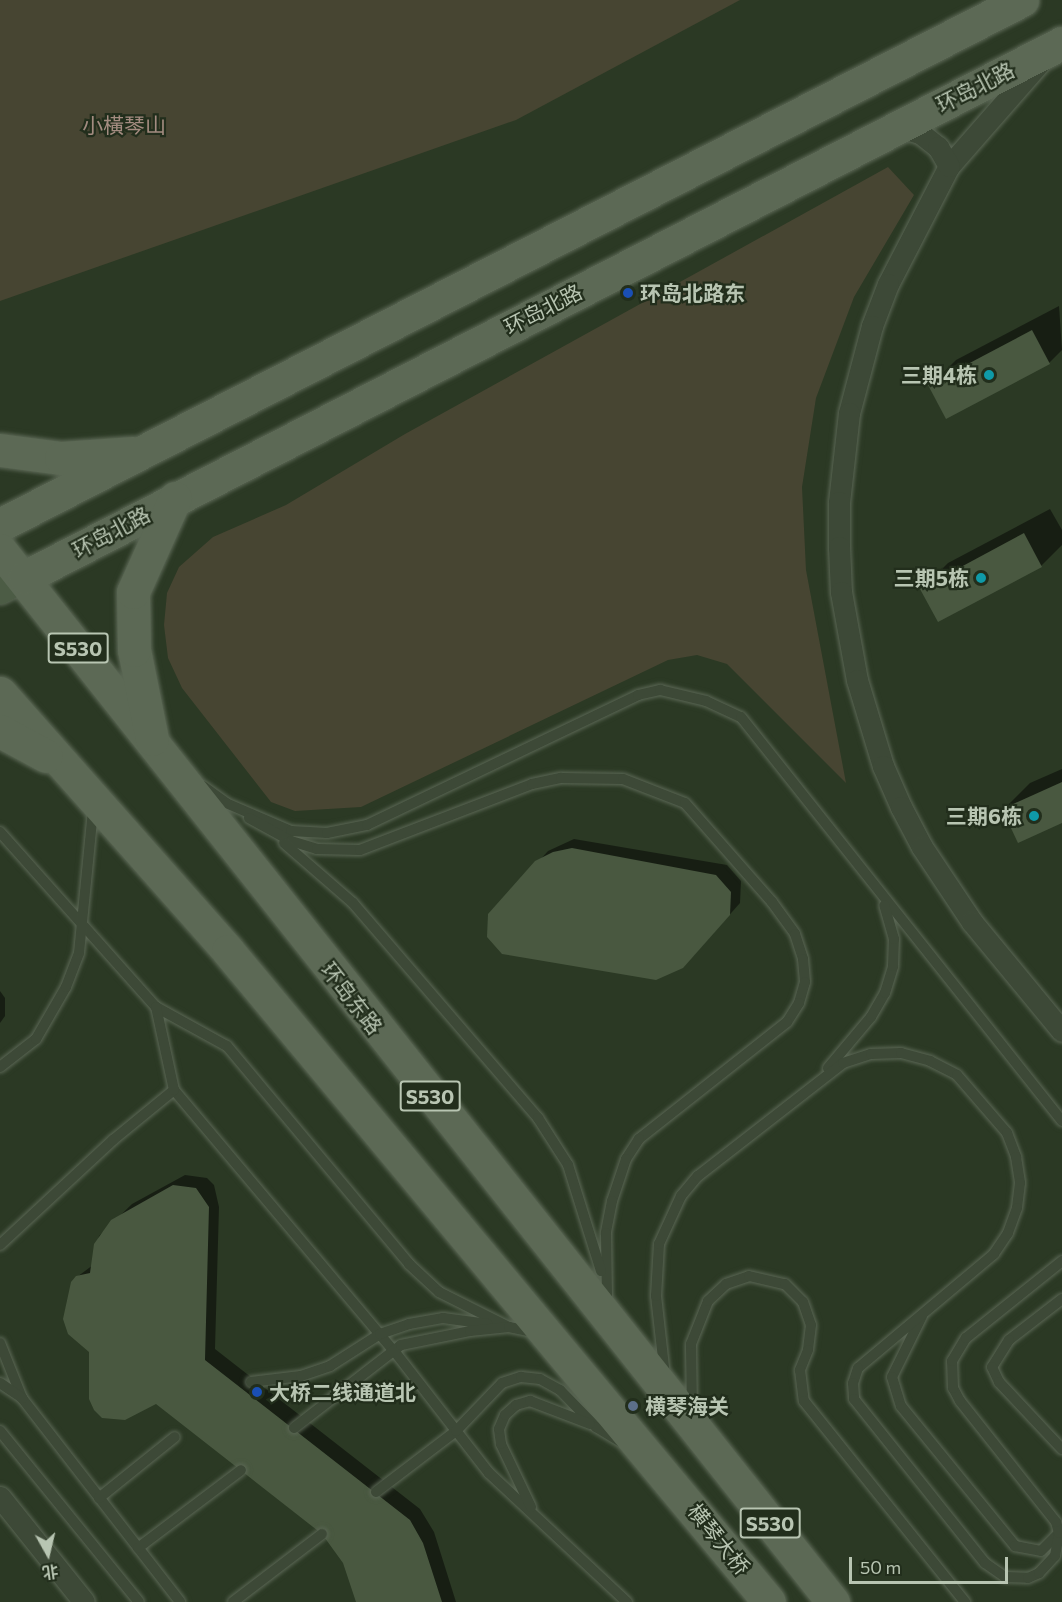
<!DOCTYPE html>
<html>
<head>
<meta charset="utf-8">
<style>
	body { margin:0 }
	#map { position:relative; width:1062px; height:1602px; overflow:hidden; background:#2b3924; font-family:Commissioner,"Noto Sans SC",sans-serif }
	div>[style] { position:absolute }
	.green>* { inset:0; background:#474532 }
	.shadow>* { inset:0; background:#0007 }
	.building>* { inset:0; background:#495840 }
	.roads { filter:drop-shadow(0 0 2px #5b6755) drop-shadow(0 0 2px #5b6755) }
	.service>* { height:10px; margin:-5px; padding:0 5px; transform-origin:5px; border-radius:5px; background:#3d4937 }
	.minor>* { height:21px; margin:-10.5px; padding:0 10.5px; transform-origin:10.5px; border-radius:10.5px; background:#3d4937 }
	.secondary>* { height:28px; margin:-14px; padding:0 14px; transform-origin:14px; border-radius:14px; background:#4c5c45 }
	.primary>* { height:33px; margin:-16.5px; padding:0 16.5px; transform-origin:16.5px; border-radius:16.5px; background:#5c6955 }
	.dots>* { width:16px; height:16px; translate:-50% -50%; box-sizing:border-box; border:3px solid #222e1c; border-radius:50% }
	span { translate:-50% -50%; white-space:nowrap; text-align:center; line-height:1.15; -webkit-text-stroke:4.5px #222e1c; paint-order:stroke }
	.shield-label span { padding:2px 4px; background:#222e1c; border:2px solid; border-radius:4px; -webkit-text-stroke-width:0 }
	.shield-label { font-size:20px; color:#b8c5b2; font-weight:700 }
	.street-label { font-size:21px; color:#b8c5b2 }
	.park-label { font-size:21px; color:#a48c81 }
	.poi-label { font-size:21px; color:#b8c5b2; font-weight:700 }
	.left { translate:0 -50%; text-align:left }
	.right { translate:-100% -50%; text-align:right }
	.north { position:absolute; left:18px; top:1524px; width:60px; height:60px; -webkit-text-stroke:4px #222e1c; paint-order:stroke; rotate:172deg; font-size:16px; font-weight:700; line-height:24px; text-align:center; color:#b8c5b2 }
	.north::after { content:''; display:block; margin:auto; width:21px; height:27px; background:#b8c5b2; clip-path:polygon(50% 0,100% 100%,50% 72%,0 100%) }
	.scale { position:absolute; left:849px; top:1557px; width:159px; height:27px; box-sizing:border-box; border:3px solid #b8c5b2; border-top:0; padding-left:8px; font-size:18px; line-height:21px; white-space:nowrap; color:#b8c5b2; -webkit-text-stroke:4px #222e1c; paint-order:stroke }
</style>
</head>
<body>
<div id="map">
	<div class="green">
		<i style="clip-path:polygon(0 0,740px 0,516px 120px,0 301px)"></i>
		<i style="clip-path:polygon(888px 167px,914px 195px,854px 297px,816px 398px,802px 487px,806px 570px,846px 783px,727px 664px,697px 655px,668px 660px,361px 807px,295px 811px,271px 802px,182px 688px,168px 658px,164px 625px,167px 593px,179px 567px,213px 537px,286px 505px,405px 434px)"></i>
	</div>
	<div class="shadow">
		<i style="clip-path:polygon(1059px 306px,1062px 350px,1049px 363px,946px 417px,930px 386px,956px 360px)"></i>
		<i style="clip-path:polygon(1050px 509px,1062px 530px,1062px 545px,1041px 566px,922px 589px,948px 563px)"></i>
		<i style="clip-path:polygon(1062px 769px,1062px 822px,1004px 809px,1030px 783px)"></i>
		<i style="clip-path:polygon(574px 839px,727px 865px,741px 881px,740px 903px,693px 956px,488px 937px,490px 915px,548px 851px)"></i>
		<i style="clip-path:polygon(0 991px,5px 998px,5px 1016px,0 1023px)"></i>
		<i style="clip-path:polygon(185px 1175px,207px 1178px,214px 1185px,219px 1207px,215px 1349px,420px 1509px,434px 1532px,456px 1602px,357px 1602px,344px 1563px,323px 1533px,91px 1352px,77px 1277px,93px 1265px,99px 1236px,132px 1204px)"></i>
	</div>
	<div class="building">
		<i style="clip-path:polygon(1032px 330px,1050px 364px,946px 419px,928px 385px)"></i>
		<i style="clip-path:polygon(1024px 533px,1042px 567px,938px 622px,920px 589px)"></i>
		<i style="clip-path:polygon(1062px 782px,1062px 823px,1018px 843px,1002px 809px)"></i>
		<i style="clip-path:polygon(572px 848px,716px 875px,731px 892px,730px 915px,683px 968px,656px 980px,502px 954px,487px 937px,488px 914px,535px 861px,553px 852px)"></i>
		<i style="clip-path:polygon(173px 1185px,196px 1188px,209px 1207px,205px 1360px,410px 1520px,423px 1543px,442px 1602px,356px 1602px,343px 1563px,322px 1534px,156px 1404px,125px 1420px,102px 1418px,94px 1410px,89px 1399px,89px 1352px,68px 1334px,63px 1319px,71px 1282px,76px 1276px,90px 1273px,94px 1244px,111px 1220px)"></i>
	</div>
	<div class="roads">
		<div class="service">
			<i style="left:203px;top:786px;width:29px;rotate:36deg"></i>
			<i style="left:226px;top:803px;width:71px;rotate:23.3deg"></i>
			<i style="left:291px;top:831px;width:36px;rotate:3deg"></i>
			<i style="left:327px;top:833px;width:41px;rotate:-11.3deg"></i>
			<i style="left:367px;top:825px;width:301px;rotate:-25.6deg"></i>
			<i style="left:638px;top:695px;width:23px;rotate:-13deg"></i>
			<i style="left:660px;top:690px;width:47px;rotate:13.4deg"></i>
			<i style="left:706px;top:701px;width:38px;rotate:25deg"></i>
			<i style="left:741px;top:717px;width:516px;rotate:51.53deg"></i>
			<i style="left:249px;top:818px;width:48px;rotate:28.7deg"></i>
			<i style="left:291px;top:841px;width:27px;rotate:17deg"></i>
			<i style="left:317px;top:849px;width:43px;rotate:1.3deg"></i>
			<i style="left:360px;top:850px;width:184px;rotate:-21deg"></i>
			<i style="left:532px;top:784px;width:30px;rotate:-12deg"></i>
			<i style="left:561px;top:778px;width:62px;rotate:0.9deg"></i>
			<i style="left:623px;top:779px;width:66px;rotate:21.2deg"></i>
			<i style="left:685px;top:803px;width:132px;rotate:48.7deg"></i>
			<i style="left:772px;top:902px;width:39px;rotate:54deg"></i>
			<i style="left:795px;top:934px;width:26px;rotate:72deg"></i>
			<i style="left:803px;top:959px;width:23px;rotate:85deg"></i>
			<i style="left:805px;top:982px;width:22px;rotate:106deg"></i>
			<i style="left:799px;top:1003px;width:22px;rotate:122deg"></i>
			<i style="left:787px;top:1022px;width:189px;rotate:141.7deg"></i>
			<i style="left:639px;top:1139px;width:24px;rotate:123deg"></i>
			<i style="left:626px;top:1159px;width:44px;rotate:108.4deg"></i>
			<i style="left:612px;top:1201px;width:33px;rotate:101deg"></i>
			<i style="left:606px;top:1233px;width:67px;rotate:89.1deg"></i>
			<i style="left:0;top:832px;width:234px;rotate:48.3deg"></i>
			<i style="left:156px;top:1007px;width:81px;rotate:28.8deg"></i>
			<i style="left:227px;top:1046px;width:284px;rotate:50.1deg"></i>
			<i style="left:409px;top:1264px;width:41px;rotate:43deg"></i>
			<i style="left:439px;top:1292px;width:78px;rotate:26.6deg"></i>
			<i style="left:284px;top:843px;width:91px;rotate:41deg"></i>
			<i style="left:353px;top:903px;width:284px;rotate:49.3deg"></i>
			<i style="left:538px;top:1118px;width:56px;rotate:57.4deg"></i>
			<i style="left:568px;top:1165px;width:111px;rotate:72.7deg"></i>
			<i style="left:0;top:1067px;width:46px;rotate:-37.9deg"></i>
			<i style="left:36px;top:1039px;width:60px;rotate:-60deg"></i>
			<i style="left:66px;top:987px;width:36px;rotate:-69deg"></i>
			<i style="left:79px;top:953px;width:145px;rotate:-84.4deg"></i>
			<i style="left:828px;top:1068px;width:67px;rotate:-49.9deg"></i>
			<i style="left:871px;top:1017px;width:28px;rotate:-60deg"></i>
			<i style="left:885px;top:993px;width:28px;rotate:-73deg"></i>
			<i style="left:893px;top:966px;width:27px;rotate:-88deg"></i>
			<i style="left:894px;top:939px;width:35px;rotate:-106deg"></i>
			<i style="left:174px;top:1090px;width:343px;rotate:49.9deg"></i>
			<i style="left:395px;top:1352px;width:153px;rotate:52.2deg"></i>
			<i style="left:489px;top:1473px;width:189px;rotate:43.1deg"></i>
			<i style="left:0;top:1245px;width:154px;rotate:-42.9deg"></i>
			<i style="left:113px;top:1140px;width:79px;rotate:-39.3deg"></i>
			<i style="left:174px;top:1090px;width:85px;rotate:-102.2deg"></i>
			<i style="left:1062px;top:1299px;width:67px;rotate:142.3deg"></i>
			<i style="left:1009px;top:1340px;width:32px;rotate:122deg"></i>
			<i style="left:992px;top:1367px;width:17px;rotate:65deg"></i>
			<i style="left:999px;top:1382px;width:92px;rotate:46.8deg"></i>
			<i style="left:922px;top:1316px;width:68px;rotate:116.2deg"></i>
			<i style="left:892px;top:1377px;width:30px;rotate:73deg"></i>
			<i style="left:901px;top:1406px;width:181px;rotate:50.8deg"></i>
			<i style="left:1015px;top:1546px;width:26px;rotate:11deg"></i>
			<i style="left:1041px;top:1551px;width:25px;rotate:-45deg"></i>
			<i style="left:0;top:1343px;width:59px;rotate:68.2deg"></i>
			<i style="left:22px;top:1398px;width:258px;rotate:52.2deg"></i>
			<i style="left:665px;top:1376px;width:81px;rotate:-96.4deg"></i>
			<i style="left:656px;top:1296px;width:52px;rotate:-86.7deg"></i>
			<i style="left:659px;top:1244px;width:53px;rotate:-65.4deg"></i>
			<i style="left:681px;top:1196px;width:26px;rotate:-50deg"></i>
			<i style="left:698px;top:1176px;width:184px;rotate:-37.9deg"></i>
			<i style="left:843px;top:1063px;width:29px;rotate:-18deg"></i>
			<i style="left:871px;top:1054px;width:30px;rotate:-2deg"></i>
			<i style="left:901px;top:1053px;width:30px;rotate:15deg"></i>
			<i style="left:930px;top:1061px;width:30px;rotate:27deg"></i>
			<i style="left:957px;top:1075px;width:77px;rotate:49.2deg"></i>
			<i style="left:1007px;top:1133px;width:26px;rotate:69deg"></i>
			<i style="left:1016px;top:1157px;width:26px;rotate:81deg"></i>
			<i style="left:1020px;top:1183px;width:25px;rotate:97deg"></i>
			<i style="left:1017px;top:1208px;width:27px;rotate:110deg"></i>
			<i style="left:1008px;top:1233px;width:25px;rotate:124deg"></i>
			<i style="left:994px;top:1254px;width:177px;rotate:140deg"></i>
			<i style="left:858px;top:1368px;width:16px;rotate:108deg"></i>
			<i style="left:853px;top:1383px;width:16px;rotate:86deg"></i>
			<i style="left:854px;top:1399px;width:210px;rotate:51.4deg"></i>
			<i style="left:985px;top:1563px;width:24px;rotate:35deg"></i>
			<i style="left:1005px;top:1577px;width:23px;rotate:2deg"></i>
			<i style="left:1028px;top:1578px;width:12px;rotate:-24deg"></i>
			<i style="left:1039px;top:1573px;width:23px;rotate:-47deg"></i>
			<i style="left:1055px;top:1556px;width:23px;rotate:-80deg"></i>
			<i style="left:1059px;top:1533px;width:11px;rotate:-105deg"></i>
			<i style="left:1056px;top:1522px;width:154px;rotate:-128.4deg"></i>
			<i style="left:960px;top:1401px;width:15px;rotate:-118deg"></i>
			<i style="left:953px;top:1388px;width:27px;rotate:-92deg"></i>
			<i style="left:952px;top:1361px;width:27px;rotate:-59deg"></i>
			<i style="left:966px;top:1338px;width:123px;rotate:-38.7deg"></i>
			<i style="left:251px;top:1382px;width:50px;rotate:-6.8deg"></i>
			<i style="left:301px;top:1376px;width:31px;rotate:-19deg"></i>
			<i style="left:330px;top:1366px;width:59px;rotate:-32.6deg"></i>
			<i style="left:380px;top:1334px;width:31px;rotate:-19deg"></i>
			<i style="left:409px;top:1324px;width:35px;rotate:-10deg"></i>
			<i style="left:443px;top:1318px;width:45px;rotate:7.6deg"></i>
			<i style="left:0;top:1383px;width:27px;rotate:34deg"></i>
			<i style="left:692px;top:1410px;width:66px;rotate:-90.9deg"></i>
			<i style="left:691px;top:1344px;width:46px;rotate:-68.4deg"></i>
			<i style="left:708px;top:1301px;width:25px;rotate:-43deg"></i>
			<i style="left:726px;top:1284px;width:24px;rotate:-19deg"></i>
			<i style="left:749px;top:1276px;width:37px;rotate:13deg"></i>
			<i style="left:785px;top:1284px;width:25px;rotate:45deg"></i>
			<i style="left:803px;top:1302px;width:24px;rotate:71deg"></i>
			<i style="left:811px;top:1325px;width:25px;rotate:97deg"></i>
			<i style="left:808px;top:1350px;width:22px;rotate:112deg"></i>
			<i style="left:800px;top:1370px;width:31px;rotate:83deg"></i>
			<i style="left:804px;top:1401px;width:258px;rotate:51.3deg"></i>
			<i style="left:294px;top:1428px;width:135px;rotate:-37.8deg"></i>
			<i style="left:401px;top:1345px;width:70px;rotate:-11.5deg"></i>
			<i style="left:470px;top:1331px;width:39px;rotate:-6deg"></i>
			<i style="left:509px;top:1327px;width:25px;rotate:12deg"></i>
			<i style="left:0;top:1431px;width:220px;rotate:50.9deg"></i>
			<i style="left:376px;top:1492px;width:101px;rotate:-37.3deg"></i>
			<i style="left:456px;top:1431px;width:66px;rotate:-46.2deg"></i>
			<i style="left:502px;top:1383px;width:20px;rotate:-18deg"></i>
			<i style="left:521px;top:1377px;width:19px;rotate:6deg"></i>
			<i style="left:540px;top:1379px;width:23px;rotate:29deg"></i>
			<i style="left:560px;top:1390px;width:52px;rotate:45.8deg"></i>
			<i style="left:596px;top:1427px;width:29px;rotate:31deg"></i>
			<i style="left:99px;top:1498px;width:97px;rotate:-38.8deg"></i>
			<i style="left:531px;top:1507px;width:70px;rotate:-115.5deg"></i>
			<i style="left:501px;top:1444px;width:15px;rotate:-98deg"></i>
			<i style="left:499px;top:1429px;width:15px;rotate:-67deg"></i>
			<i style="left:505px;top:1415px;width:15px;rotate:-42deg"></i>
			<i style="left:516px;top:1405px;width:15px;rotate:-16deg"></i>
			<i style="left:530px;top:1401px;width:64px;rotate:21deg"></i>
			<i style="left:138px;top:1548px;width:129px;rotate:-37.1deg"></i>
			<i style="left:233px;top:1602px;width:112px;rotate:-37.4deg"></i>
		</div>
		<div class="minor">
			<i style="left:1041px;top:61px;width:140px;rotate:131.2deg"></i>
			<i style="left:949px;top:166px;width:133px;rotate:117.3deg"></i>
			<i style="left:888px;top:284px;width:45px;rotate:110.9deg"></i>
			<i style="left:872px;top:326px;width:90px;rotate:104.8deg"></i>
			<i style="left:849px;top:413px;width:90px;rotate:96.4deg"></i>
			<i style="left:839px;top:502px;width:45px;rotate:90deg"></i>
			<i style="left:839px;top:547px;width:45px;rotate:87.5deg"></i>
			<i style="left:841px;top:592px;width:89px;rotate:79.7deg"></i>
			<i style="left:857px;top:680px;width:90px;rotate:73.2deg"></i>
			<i style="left:883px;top:766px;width:45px;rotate:66.3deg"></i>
			<i style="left:901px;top:807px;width:45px;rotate:62.3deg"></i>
			<i style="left:922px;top:847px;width:90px;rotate:56.3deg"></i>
			<i style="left:972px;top:922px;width:141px;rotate:50.5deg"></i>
			<i style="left:899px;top:127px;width:22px;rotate:16deg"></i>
			<i style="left:920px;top:133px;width:23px;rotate:38deg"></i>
			<i style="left:938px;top:147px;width:22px;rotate:60deg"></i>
			<i style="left:0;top:1497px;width:134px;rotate:51.3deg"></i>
		</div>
		<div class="secondary">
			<i style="left:0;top:590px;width:28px;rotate:-27deg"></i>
		</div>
		<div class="primary">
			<i style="left:0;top:450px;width:62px;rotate:7.5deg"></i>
			<i style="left:61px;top:458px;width:72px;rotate:-4deg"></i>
			<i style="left:0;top:525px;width:1149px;rotate:-27.19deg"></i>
			<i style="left:0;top:550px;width:1342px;rotate:51.63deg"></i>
			<i style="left:25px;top:577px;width:1166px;rotate:-27.25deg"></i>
			<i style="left:0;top:693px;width:344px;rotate:48.5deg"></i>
			<i style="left:228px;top:951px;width:846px;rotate:50.27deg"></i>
			<i style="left:0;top:731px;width:52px;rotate:28.5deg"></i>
			<i style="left:152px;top:739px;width:91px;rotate:-101.4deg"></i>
			<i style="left:134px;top:650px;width:58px;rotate:-91deg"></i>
			<i style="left:133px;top:592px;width:103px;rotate:-65.9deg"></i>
		</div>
	</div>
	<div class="dots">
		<i style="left:628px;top:293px;background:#1a4fb4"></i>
		<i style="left:989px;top:375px;background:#0f9aa8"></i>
		<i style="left:981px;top:578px;background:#0f9aa8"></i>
		<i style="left:1034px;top:816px;background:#0f9aa8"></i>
		<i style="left:257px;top:1392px;background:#1a4fb4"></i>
		<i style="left:633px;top:1406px;background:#5c6f8a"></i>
	</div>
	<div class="shield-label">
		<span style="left:78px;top:648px">S530</span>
		<span style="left:430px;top:1096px">S530</span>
		<span style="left:770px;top:1523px">S530</span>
	</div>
	<div class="street-label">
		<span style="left:975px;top:87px;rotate:-27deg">环岛北路</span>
		<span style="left:543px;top:309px;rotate:-27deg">环岛北路</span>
		<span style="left:111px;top:532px;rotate:-28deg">环岛北路</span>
		<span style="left:352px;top:998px;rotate:52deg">环岛东路</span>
		<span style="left:719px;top:1539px;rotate:51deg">横琴大桥</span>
	</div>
	<div class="park-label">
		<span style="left:124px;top:125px">小橫琴山</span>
	</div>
	<div class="poi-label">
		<span class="left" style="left:640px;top:293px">环岛北路东</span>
		<span class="right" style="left:977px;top:375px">三期4栋</span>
		<span class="right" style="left:969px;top:578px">三期5栋</span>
		<span class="right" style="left:1022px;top:816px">三期6栋</span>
		<span class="left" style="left:269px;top:1392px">大桥二线通道北</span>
		<span class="left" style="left:645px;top:1406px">横琴海关</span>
	</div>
	<div class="north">北</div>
	<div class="scale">50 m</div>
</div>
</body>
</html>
